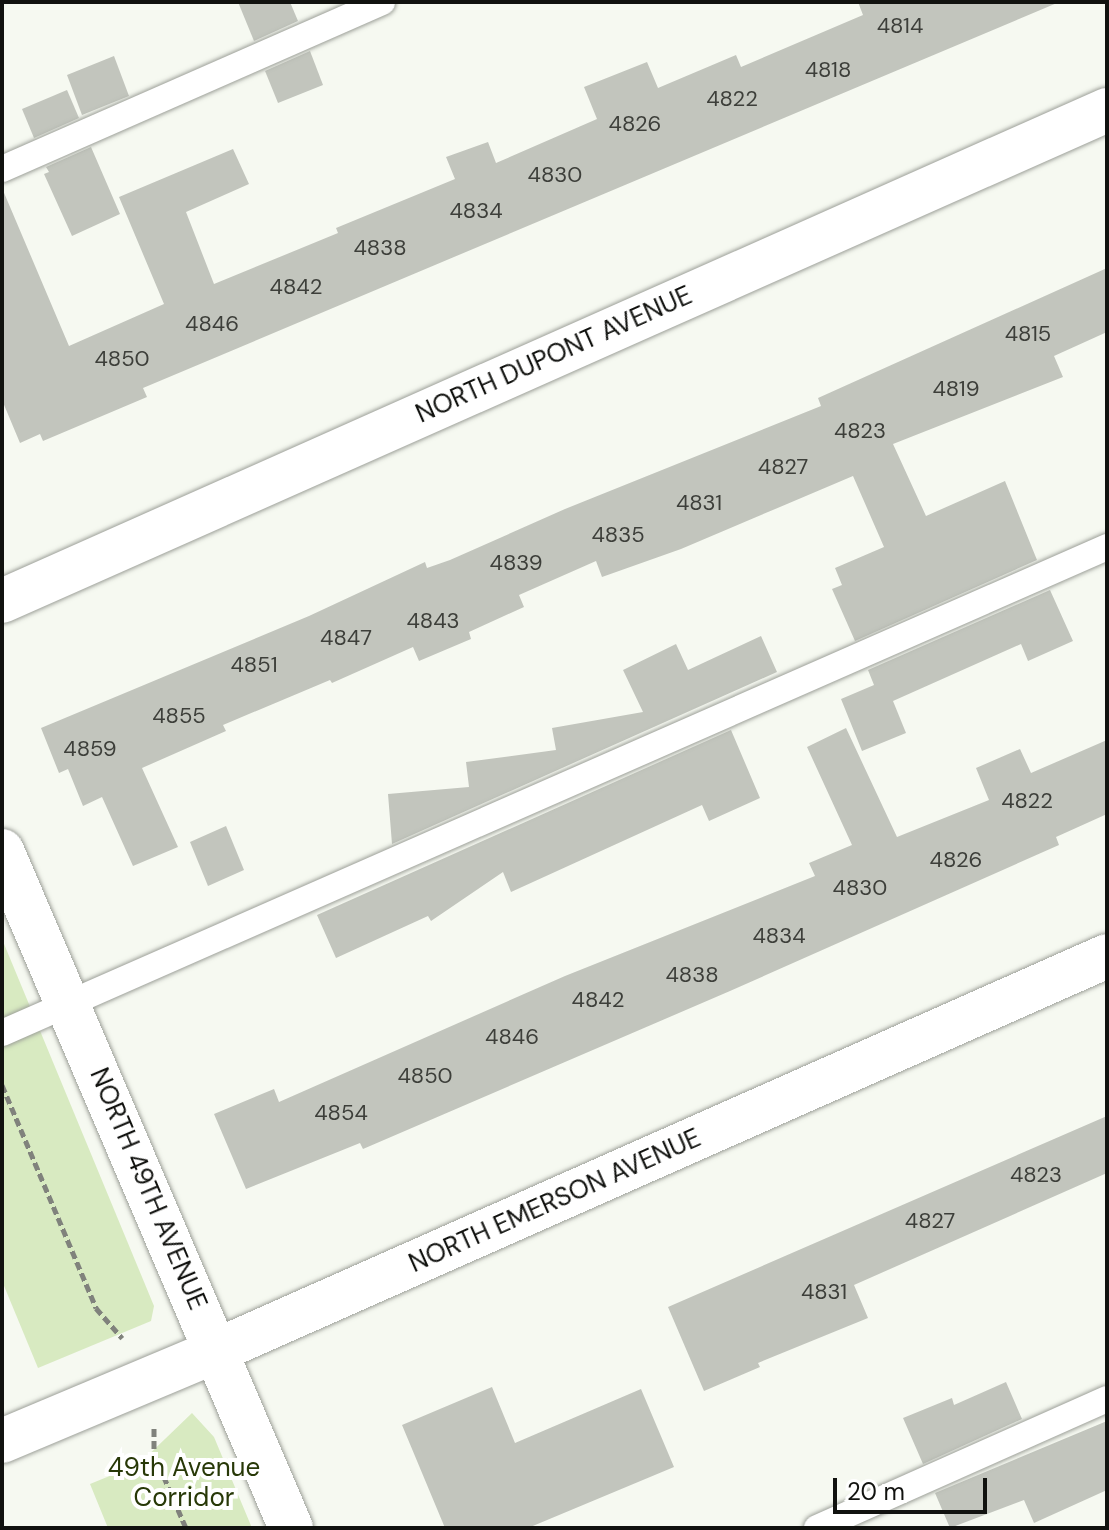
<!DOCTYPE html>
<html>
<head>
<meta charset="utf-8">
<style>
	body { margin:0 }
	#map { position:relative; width:1109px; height:1530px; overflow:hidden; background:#f6f9f1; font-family:"DM Sans",sans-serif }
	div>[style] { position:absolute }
	.green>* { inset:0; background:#d8eac1 }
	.building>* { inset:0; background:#c2c5bd }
	.path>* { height:5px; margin-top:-2.5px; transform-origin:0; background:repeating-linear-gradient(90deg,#80827c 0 8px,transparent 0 12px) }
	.roads { filter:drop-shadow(0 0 2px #9da099) drop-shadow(0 0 2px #9da099) }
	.lane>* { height:26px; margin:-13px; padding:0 13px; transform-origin:13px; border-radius:13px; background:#fff }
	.street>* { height:44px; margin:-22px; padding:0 22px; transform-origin:22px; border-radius:22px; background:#fff }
	.secondary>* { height:44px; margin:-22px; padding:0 22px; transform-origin:22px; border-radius:22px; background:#fff }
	span { translate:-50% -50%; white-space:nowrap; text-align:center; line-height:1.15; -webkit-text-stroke:8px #fff; paint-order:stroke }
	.number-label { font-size:22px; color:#3d3f3a }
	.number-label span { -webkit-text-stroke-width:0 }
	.street-label { font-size:26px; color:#11120f }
	.park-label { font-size:26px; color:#273807 }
	.frame { position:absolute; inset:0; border:4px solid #11120f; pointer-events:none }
	.scale { position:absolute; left:833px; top:1478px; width:154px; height:36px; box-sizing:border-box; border:4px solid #11120f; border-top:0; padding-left:10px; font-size:24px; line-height:28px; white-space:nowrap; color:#11120f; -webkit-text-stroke:6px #fff; paint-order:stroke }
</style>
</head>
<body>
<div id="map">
	<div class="green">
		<i style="clip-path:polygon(2px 939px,154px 1306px,151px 1321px,38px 1368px,2px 1281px)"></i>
		<i style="clip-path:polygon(192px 1413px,214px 1437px,252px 1528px,108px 1528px,90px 1484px,139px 1464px)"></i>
	</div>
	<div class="building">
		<i style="clip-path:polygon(238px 2px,290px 2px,298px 21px,254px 41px)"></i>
		<i style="clip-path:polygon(858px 2px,1057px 3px,143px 388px,147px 397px,43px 441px,40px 434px,20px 443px,2px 400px,2px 188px,69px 346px,164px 304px,119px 197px,233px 149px,249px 184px,186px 212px,214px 284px,338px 233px,336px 228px,455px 179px,446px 157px,488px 142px,496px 163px,597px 119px,584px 87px,647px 62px,658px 88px,736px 55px,741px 67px,863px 15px)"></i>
		<i style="clip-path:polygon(310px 51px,323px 85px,278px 103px,265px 71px)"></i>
		<i style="clip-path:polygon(114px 56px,129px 96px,82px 115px,67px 75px)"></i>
		<i style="clip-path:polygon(67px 90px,79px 118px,34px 138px,22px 109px)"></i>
		<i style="clip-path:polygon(91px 147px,120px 214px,72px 236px,44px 174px,49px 172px,46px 167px)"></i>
		<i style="clip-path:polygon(1107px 268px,1107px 332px,1054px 356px,1063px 377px,893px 444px,926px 516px,1005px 481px,1037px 560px,855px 641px,832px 589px,842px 585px,835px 568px,884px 547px,853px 476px,681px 549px,602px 577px,596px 561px,519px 595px,524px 607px,469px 632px,471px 639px,419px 661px,413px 647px,332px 683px,330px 680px,223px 725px,226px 731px,142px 768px,178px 847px,133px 866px,102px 797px,83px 806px,68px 769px,59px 773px,41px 728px,309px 616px,425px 562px,427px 568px,450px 560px,565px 509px,821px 406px,818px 398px)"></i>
		<i style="clip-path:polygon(1050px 590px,1073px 641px,1028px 661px,1021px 644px,893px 701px,906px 733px,862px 751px,841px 699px,874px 685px,868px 670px)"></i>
		<i style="clip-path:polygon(761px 636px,777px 672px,392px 844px,388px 794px,469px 787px,466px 762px,556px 750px,552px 728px,643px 712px,623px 670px,676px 644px,688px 670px)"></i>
		<i style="clip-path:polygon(846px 728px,897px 837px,989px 800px,976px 768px,1020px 749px,1031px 773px,1107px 740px,1107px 814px,1056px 837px,1059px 845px,730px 991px,363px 1149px,360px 1143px,246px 1189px,214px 1114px,274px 1089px,279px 1102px,565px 976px,815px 876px,809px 863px,852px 845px,807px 747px)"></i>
		<i style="clip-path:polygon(731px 730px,760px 798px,709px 821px,702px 805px,511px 892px,503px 872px,431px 921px,428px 916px,336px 958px,317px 915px)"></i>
		<i style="clip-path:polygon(226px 826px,244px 870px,208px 886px,190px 842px)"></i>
		<i style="clip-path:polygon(1107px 1116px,1107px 1173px,854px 1285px,868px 1318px,758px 1363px,760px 1367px,704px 1391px,668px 1307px)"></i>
		<i style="clip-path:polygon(1006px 1382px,1022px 1419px,923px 1464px,903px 1418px,952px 1398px,954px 1405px)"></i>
		<i style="clip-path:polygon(492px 1387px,515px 1443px,641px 1389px,674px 1467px,528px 1528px,445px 1528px,402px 1425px)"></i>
		<i style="clip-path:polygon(1107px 1421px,1107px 1490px,1034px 1523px,1024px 1500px,950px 1528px,935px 1493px)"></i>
	</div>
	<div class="path">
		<i style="left:2px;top:1085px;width:242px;rotate:67.1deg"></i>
		<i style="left:96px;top:1308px;width:40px;rotate:49deg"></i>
		<i style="left:154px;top:1428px;width:26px;rotate:90deg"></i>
		<i style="left:154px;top:1454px;width:81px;rotate:66.6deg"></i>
	</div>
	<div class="roads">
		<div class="lane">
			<i style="left:2px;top:169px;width:415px;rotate:-23.7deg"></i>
			<i style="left:2px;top:1033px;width:1207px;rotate:-23.74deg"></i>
			<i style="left:817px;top:1528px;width:317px;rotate:-24deg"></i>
		</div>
		<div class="street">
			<i style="left:2px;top:601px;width:1209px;rotate:-23.96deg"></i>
			<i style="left:2px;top:1441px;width:234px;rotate:-22.8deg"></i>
			<i style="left:218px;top:1350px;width:972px;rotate:-23.9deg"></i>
		</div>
		<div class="secondary">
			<i style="left:2px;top:851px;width:736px;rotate:66.88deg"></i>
		</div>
	</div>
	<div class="number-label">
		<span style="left:900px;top:26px">4814</span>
		<span style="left:828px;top:70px">4818</span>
		<span style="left:732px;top:99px">4822</span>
		<span style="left:635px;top:124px">4826</span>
		<span style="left:555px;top:175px">4830</span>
		<span style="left:476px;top:211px">4834</span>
		<span style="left:380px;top:248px">4838</span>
		<span style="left:296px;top:287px">4842</span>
		<span style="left:212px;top:324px">4846</span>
		<span style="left:1028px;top:334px">4815</span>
		<span style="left:122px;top:359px">4850</span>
		<span style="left:956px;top:389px">4819</span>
		<span style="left:860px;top:431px">4823</span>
		<span style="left:783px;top:467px">4827</span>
		<span style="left:699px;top:503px">4831</span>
		<span style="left:618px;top:535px">4835</span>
		<span style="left:516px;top:563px">4839</span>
		<span style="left:433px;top:621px">4843</span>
		<span style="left:346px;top:638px">4847</span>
		<span style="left:254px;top:665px">4851</span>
		<span style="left:179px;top:716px">4855</span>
		<span style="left:90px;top:749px">4859</span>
		<span style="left:1027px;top:801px">4822</span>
		<span style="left:956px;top:860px">4826</span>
		<span style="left:860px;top:888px">4830</span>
		<span style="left:779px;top:936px">4834</span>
		<span style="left:692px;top:975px">4838</span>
		<span style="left:598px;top:1000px">4842</span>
		<span style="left:512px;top:1037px">4846</span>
		<span style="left:425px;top:1076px">4850</span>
		<span style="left:341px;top:1113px">4854</span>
		<span style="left:1036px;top:1175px">4823</span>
		<span style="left:930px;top:1221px">4827</span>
		<span style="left:824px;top:1292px">4831</span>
	</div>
	<div class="street-label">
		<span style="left:554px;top:355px;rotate:-24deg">NORTH DUPONT AVENUE</span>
		<span style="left:148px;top:1189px;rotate:67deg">NORTH 49TH AVENUE</span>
		<span style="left:555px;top:1201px;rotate:-24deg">NORTH EMERSON AVENUE</span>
	</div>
	<div class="park-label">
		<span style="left:184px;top:1483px">49th Avenue<br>Corridor</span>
	</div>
	<div class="frame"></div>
	<div class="scale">20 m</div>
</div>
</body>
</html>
